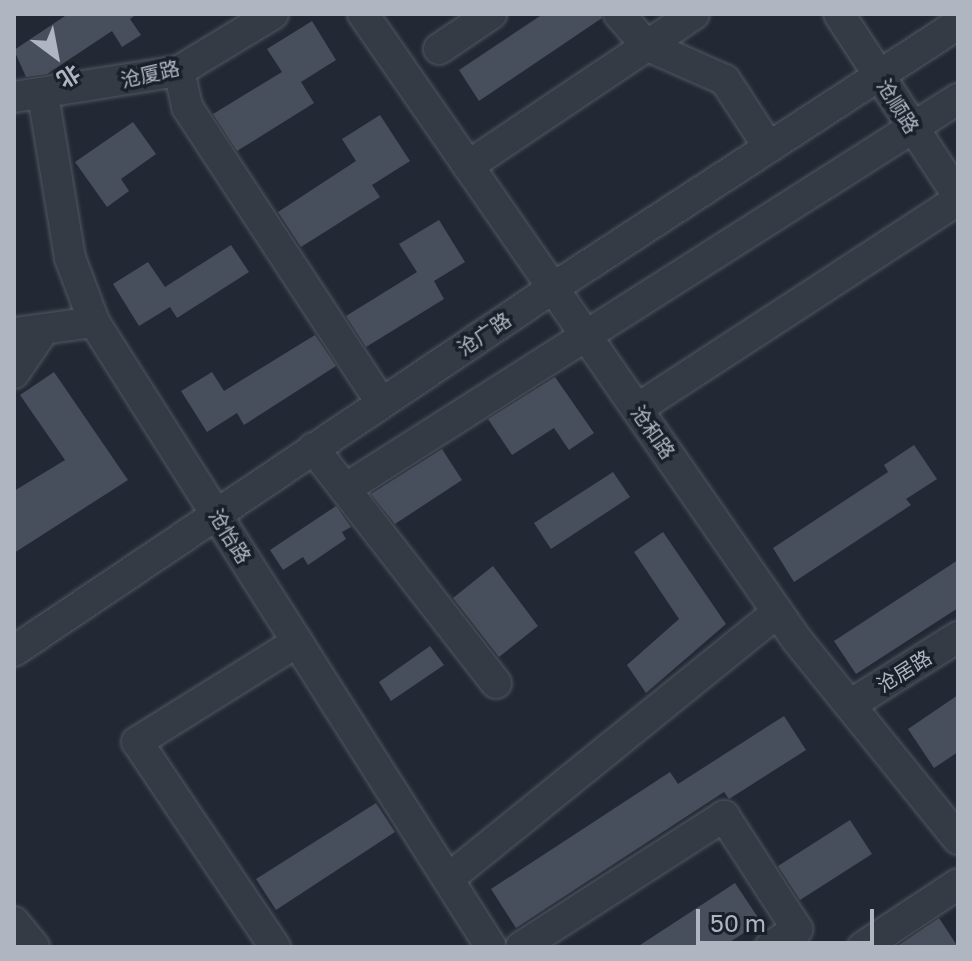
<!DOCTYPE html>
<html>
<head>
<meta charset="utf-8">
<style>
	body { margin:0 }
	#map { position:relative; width:972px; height:961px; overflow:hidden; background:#222934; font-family:"Golos Text","Noto Sans SC",sans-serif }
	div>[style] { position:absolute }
	.building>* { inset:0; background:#474f5c }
	.roads { filter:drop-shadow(0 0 2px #525862) drop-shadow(0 0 2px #525862) }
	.minor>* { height:30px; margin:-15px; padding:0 15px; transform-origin:15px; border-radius:15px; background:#353b45 }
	span { translate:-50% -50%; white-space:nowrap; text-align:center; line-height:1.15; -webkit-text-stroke:7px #1a2029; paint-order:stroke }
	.street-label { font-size:20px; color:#afb5c1 }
	.frame { position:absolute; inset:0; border:16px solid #afb5c1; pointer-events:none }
	.north { position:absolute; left:16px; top:16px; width:80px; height:80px; -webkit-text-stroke:6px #1a2029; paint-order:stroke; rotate:148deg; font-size:22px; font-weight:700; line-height:32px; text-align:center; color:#afb5c1 }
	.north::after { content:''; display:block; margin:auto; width:28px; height:36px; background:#afb5c1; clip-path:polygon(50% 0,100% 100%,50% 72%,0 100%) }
	.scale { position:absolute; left:696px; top:909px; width:178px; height:36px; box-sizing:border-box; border:4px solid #afb5c1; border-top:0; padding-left:10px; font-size:24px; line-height:28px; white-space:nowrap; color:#afb5c1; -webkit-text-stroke:6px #1a2029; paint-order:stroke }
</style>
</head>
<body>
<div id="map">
	<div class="building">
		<i style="clip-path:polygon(68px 14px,137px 14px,130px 19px,141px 35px,122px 47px,112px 31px,47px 74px,26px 77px,14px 50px)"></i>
		<i style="clip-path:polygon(543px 14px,601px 14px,602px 18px,479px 101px,459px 70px)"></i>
		<i style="clip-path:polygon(312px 21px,336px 60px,301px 82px,314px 103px,237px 151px,213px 114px,282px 72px,267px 49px)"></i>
		<i style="clip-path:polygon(380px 115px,410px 161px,372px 185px,380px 197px,301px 247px,278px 212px,356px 161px,342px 139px)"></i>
		<i style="clip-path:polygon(133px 122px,156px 154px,121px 179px,129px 191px,107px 207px,75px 162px)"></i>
		<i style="clip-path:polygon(439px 220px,465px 262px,434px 281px,444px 299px,366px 347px,346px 316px,417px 272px,399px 244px)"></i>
		<i style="clip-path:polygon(231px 245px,249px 272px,177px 318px,170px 307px,139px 326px,113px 284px,148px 262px,165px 287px)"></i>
		<i style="clip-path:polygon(315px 335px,336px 366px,244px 425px,237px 413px,207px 432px,181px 391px,212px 372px,224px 391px)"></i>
		<i style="clip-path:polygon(54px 372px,128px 480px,14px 553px,14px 491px,65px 460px,20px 395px)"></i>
		<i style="clip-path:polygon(555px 377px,594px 433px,569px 450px,554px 428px,512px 455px,488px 419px)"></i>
		<i style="clip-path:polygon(914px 445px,937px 479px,906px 499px,911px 505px,794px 582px,773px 548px,888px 472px,884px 465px)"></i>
		<i style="clip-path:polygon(442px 449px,462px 480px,395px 524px,371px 494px)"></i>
		<i style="clip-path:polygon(613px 472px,630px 497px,551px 549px,534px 523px)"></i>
		<i style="clip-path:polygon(336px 506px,351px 527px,342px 532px,346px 539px,308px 565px,303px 557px,283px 570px,270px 550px)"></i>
		<i style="clip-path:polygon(663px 532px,726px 624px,646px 693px,627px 665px,679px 619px,634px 552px)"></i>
		<i style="clip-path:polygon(958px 560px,958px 608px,856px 674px,834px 641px)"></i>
		<i style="clip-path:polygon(493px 566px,538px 626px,499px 657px,453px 598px)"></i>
		<i style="clip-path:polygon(430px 646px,444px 665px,391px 701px,379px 682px)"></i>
		<i style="clip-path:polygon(958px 695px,958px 752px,934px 768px,908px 729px)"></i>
		<i style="clip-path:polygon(784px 716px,806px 750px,729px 799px,724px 792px,516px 928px,491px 889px,670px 772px,678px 784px)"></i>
		<i style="clip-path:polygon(376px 803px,395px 832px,276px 910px,256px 879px)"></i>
		<i style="clip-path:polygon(850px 820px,872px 854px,800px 900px,778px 866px)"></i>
		<i style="clip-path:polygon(735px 883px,761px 922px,722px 947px,637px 947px)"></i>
		<i style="clip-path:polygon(939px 918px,958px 947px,896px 947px)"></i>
	</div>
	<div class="roads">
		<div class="minor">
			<i style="left:363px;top:14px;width:762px;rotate:55.27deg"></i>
			<i style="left:797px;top:640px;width:256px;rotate:51deg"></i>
			<i style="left:619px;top:14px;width:41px;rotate:48.9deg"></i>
			<i style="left:646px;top:45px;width:86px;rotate:23.9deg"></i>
			<i style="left:725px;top:80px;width:79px;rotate:56.9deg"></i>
			<i style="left:839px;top:14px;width:217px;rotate:56.8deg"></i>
			<i style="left:439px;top:49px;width:63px;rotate:-33.9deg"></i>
			<i style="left:179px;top:71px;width:37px;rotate:77deg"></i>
			<i style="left:187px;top:107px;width:353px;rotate:56.7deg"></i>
			<i style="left:43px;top:95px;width:165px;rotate:80.6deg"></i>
			<i style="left:70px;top:258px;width:68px;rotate:69.4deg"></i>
			<i style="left:94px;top:322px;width:740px;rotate:57.58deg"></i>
			<i style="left:14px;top:97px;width:167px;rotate:-9deg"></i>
			<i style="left:179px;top:71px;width:110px;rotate:-31.2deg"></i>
			<i style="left:468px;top:166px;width:272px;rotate:-33.9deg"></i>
			<i style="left:14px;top:333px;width:81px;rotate:-7.8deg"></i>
			<i style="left:14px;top:373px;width:53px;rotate:-55.7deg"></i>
			<i style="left:637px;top:409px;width:383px;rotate:-33.1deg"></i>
			<i style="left:313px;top:448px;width:298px;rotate:52.1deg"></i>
			<i style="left:345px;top:489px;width:727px;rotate:-32.47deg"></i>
			<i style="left:14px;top:651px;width:650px;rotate:-33.96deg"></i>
			<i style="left:553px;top:288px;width:483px;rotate:-33.1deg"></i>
			<i style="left:850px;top:705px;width:128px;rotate:-32.2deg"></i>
			<i style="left:448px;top:879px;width:424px;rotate:-39deg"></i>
			<i style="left:14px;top:922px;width:32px;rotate:51deg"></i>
			<i style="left:275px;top:947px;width:247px;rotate:-123.9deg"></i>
			<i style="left:137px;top:742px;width:189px;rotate:-32deg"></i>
			<i style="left:521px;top:947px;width:242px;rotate:-32.8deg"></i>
			<i style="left:724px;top:816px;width:135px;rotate:57.1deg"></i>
			<i style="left:797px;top:929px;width:32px;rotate:146deg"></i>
			<i style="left:863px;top:947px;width:114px;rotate:-33.6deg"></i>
		</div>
	</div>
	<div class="street-label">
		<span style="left:150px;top:74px;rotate:-13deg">沧厦路</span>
		<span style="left:898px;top:106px;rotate:58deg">沧顺路</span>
		<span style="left:484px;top:334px;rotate:-34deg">沧广路</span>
		<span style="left:653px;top:432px;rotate:55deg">沧和路</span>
		<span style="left:230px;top:536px;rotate:58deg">沧怡路</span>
		<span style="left:904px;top:671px;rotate:-32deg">沧居路</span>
	</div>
	<div class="frame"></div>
	<div class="north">北</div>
	<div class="scale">50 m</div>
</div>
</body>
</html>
